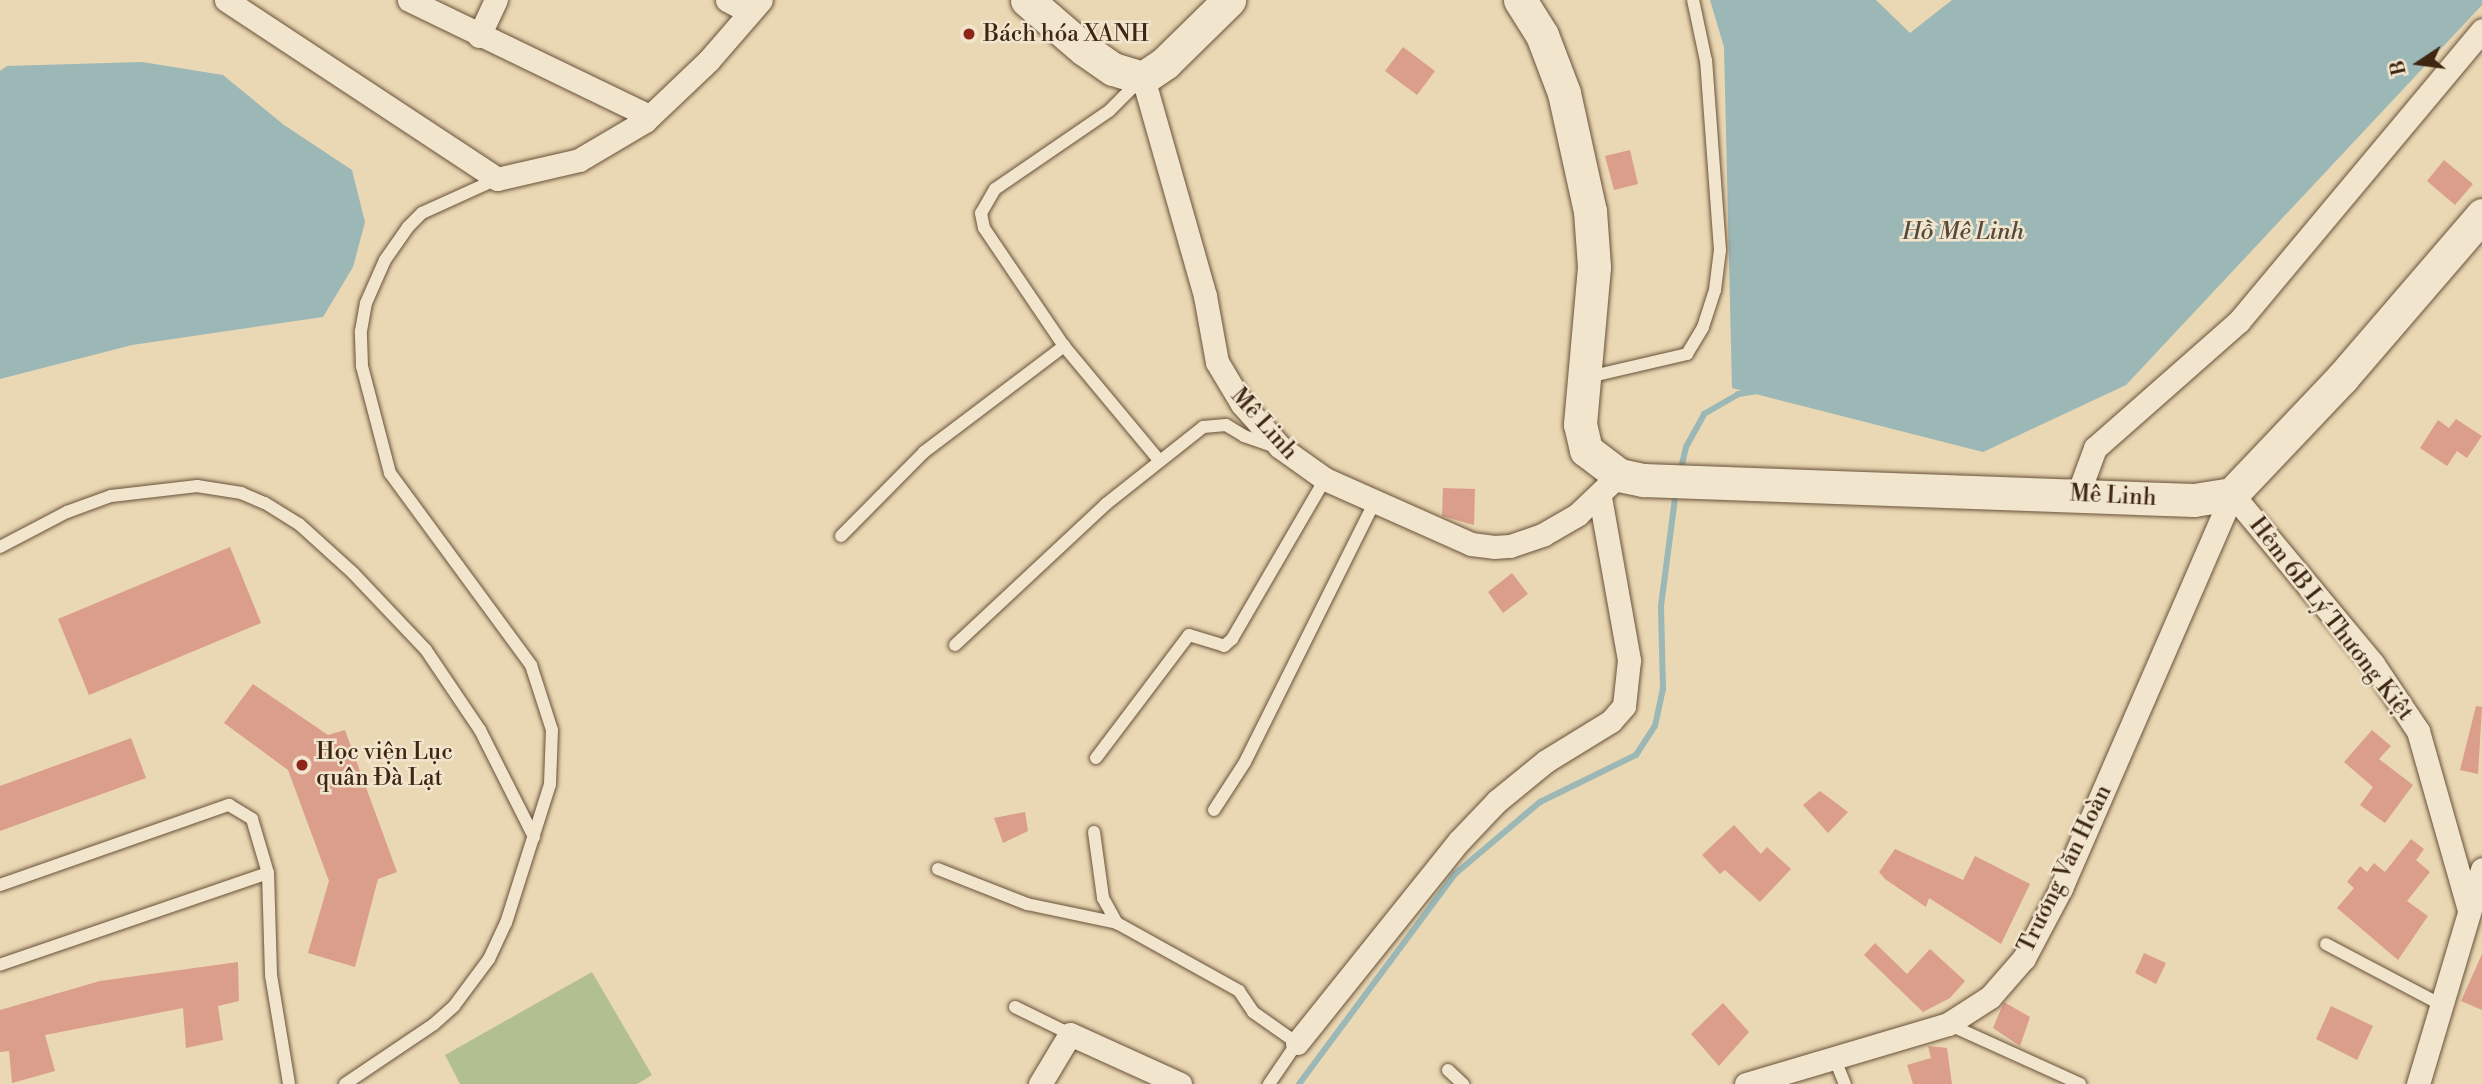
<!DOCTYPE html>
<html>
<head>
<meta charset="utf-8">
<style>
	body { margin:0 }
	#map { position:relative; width:2482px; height:1084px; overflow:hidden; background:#ead7b3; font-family:"Libre Bodoni",serif }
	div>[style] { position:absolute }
	.green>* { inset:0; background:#b2bf90 }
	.water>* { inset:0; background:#9bb7b6 }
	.stream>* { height:6px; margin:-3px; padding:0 3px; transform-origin:3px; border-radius:3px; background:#9bb7b6 }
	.building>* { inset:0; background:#da9e8b }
	.roads { filter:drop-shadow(0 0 2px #69523a) drop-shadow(0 0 2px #69523a) }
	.lane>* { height:12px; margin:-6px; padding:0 6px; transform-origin:6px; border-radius:6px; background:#f1e5ce }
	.street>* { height:23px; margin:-11.5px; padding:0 11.5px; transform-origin:11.5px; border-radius:11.5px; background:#f1e5ce }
	.secondary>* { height:33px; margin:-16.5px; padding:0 16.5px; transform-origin:16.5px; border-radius:16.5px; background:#f1e5ce }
	.dots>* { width:19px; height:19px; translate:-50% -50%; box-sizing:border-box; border:4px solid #f1e5ce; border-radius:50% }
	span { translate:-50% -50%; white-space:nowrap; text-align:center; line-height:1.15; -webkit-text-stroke:5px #f1e5ce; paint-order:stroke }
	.poi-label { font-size:23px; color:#3e2612 }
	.left { translate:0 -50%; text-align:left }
	.street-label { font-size:23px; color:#3e2612 }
	.water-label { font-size:24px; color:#554a3b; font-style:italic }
	.north { position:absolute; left:2384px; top:28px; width:70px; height:70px; -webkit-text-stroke:5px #f1e5ce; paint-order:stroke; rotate:257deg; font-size:19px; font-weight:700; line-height:28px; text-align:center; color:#3e2612 }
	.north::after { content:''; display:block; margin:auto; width:24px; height:32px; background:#3e2612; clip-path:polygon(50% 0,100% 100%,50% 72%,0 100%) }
</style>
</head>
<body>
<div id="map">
	<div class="green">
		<i style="clip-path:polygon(592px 972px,652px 1075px,637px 1084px,460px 1084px,445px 1055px)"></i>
	</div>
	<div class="water">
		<i style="clip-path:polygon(1710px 0,1876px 0,1910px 33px,1952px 0,2482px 0,2482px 5px,2126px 385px,1983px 452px,1732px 388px,1724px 47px)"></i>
		<i style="clip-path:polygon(142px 62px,223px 75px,284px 125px,352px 170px,365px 222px,353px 267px,323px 317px,132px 345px,0 379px,0 71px,7px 66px)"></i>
	</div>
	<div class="stream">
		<i style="left:1680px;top:473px;width:27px;rotate:-77deg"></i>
		<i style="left:1686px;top:447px;width:38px;rotate:-61deg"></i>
		<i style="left:1704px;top:414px;width:39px;rotate:-30deg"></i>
		<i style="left:1738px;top:394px;width:18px;rotate:-9deg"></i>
		<i style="left:1299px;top:1084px;width:262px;rotate:-53.4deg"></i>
		<i style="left:1455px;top:874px;width:111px;rotate:-40.3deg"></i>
		<i style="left:1540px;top:802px;width:107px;rotate:-26.1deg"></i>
		<i style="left:1636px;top:755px;width:35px;rotate:-57deg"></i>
		<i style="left:1655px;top:726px;width:38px;rotate:-78deg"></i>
		<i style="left:1663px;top:689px;width:83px;rotate:-91.4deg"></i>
		<i style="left:1661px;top:606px;width:117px;rotate:-82.6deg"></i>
	</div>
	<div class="building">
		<i style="clip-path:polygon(1403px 47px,1435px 71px,1417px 95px,1385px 71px)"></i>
		<i style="clip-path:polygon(1630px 150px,1638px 184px,1614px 190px,1605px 156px)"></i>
		<i style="clip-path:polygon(2444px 160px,2473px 184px,2455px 205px,2427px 181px)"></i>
		<i style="clip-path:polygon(2456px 419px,2482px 436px,2467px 458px,2457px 451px,2447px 466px,2420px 448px,2438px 420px,2449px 428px)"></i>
		<i style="clip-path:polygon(1443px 488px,1475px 489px,1474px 525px,1442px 516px)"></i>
		<i style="clip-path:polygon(230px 547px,261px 623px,89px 695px,58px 619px)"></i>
		<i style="clip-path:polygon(1512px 573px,1528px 594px,1503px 613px,1488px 592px)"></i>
		<i style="clip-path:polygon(253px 684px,328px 735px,345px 730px,397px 872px,378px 879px,355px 967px,308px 953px,329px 881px,288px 770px,224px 723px)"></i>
		<i style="clip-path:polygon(2476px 706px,2482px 707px,2478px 774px,2460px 770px)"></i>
		<i style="clip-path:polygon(2372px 730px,2391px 746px,2379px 759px,2413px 785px,2385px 823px,2360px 805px,2373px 787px,2344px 762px)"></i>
		<i style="clip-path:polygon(131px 738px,146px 778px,0 831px,0 786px)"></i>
		<i style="clip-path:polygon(1820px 791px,1848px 812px,1828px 833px,1803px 805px)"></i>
		<i style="clip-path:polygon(1025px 812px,1028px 831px,1003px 843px,994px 818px)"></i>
		<i style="clip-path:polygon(1734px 825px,1761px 854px,1767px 847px,1791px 869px,1760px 902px,1725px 870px,1720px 874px,1702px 855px)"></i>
		<i style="clip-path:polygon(2411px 839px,2424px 849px,2416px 860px,2430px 872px,2407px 901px,2428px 916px,2398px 960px,2337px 908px,2354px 888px,2347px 882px,2360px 866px,2367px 872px,2374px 863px,2385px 872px)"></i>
		<i style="clip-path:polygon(1895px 849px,1963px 880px,1975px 856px,2030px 884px,2001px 944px,1929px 898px,1926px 907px,1885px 879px,1879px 872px)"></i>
		<i style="clip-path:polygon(1875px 943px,1907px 974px,1930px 949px,1965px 981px,1950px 998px,1923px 1012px,1864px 955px)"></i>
		<i style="clip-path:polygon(2144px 953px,2166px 963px,2156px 984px,2135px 973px)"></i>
		<i style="clip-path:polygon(2482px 954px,2482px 1010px,2461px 1001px)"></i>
		<i style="clip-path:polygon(238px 962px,239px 1001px,218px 1006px,223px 1040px,186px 1048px,183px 1008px,45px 1035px,55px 1071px,12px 1083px,9px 1051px,0 1052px,0 1010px,100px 981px)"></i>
		<i style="clip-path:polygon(2004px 1002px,2030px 1017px,2020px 1046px,1993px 1028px)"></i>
		<i style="clip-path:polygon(1723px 1003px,1749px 1032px,1719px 1066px,1691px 1034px)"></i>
		<i style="clip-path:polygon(2331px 1006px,2373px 1026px,2357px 1060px,2316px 1039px)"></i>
		<i style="clip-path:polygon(1928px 1046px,1947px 1048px,1952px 1084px,1913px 1084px,1907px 1065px,1931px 1058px)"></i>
	</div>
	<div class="roads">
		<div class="lane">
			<i style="left:1139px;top:81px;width:42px;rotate:135deg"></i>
			<i style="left:1109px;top:111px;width:138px;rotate:145.6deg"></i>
			<i style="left:995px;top:189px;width:28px;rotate:120deg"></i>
			<i style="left:981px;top:213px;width:15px;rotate:79deg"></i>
			<i style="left:984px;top:228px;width:143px;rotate:55.9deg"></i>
			<i style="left:1064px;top:346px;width:147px;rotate:50.2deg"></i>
			<i style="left:1584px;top:378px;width:106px;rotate:-13.1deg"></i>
			<i style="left:1687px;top:354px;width:31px;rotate:-59deg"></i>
			<i style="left:1703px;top:327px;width:39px;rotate:-72deg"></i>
			<i style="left:1715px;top:290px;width:40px;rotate:-82.9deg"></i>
			<i style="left:1720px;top:250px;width:190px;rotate:-94.2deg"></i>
			<i style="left:1706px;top:61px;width:62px;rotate:-102deg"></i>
			<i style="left:841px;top:536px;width:118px;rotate:-45.3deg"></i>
			<i style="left:924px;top:452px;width:176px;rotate:-37.1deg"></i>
			<i style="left:0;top:547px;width:76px;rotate:-27.6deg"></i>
			<i style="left:67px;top:512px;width:47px;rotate:-20deg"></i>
			<i style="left:111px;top:496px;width:87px;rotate:-6.6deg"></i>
			<i style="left:197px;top:486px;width:45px;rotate:9deg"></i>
			<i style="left:241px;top:493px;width:26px;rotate:23deg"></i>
			<i style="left:265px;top:503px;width:40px;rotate:32deg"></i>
			<i style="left:299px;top:524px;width:73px;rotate:42.2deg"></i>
			<i style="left:353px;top:573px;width:106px;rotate:46.5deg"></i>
			<i style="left:426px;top:650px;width:97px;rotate:56deg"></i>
			<i style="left:480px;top:730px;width:120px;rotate:63.2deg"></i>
			<i style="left:955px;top:645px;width:207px;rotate:-43deg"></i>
			<i style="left:1106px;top:504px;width:124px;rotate:-38.4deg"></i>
			<i style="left:1203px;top:427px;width:23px;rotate:-5deg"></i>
			<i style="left:1226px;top:425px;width:21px;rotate:31deg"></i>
			<i style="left:1244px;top:436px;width:34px;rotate:19deg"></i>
			<i style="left:1096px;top:758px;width:154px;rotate:-52.9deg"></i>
			<i style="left:1189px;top:635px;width:37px;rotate:17deg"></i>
			<i style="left:1224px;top:646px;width:11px;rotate:-41deg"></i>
			<i style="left:1232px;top:639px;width:185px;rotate:-59.8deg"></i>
			<i style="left:1214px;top:810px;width:57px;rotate:-57.1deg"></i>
			<i style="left:1245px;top:762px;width:292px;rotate:-63.5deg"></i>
			<i style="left:1094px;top:832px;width:67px;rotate:82.2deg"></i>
			<i style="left:1103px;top:898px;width:29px;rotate:61deg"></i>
			<i style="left:1117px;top:923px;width:140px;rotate:29.1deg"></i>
			<i style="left:1239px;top:991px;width:25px;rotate:56deg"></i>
			<i style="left:1253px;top:1012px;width:54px;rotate:35.2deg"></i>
			<i style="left:1297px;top:1043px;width:50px;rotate:124.3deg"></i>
			<i style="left:938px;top:869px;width:96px;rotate:21.5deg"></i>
			<i style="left:1027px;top:904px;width:92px;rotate:11.9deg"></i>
			<i style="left:268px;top:873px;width:102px;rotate:88.3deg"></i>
			<i style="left:271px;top:975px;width:110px;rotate:80.6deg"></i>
			<i style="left:0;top:885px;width:243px;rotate:-19.3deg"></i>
			<i style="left:229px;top:805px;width:27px;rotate:31deg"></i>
			<i style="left:252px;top:819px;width:56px;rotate:73.5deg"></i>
			<i style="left:268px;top:873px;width:283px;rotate:161.1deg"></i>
			<i style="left:2326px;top:944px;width:129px;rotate:27.8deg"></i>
			<i style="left:1015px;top:1007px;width:61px;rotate:26.1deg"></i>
			<i style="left:1948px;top:1024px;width:145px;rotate:24.4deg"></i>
			<i style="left:1834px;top:1057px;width:29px;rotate:68deg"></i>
			<i style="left:1448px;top:1070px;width:21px;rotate:43deg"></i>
			<i style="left:345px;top:1084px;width:107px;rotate:-34deg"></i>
			<i style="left:434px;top:1024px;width:27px;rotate:-42deg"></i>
			<i style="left:454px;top:1006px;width:59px;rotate:-53.3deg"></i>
			<i style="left:489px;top:959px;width:40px;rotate:-65deg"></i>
			<i style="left:506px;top:923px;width:146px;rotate:-72.4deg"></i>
			<i style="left:550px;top:784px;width:54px;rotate:-87.9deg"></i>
			<i style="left:552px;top:730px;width:68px;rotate:-107.9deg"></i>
			<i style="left:531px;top:665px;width:238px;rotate:-126.3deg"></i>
			<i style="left:390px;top:473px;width:111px;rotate:-104.7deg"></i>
			<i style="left:362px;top:366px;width:35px;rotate:-92deg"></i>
			<i style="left:361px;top:331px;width:28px;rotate:-80deg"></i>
			<i style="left:366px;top:303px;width:47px;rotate:-66.2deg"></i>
			<i style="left:385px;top:260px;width:40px;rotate:-55.1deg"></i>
			<i style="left:408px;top:227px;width:20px;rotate:-45deg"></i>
			<i style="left:422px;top:213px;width:82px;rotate:-24.4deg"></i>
		</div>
		<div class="street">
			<i style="left:226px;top:0;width:325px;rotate:33.4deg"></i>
			<i style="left:497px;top:179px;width:84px;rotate:-13deg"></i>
			<i style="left:579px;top:160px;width:77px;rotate:-30.6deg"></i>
			<i style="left:645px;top:121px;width:88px;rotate:-43.6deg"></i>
			<i style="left:709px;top:60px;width:79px;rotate:-49.1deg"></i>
			<i style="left:409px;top:0;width:267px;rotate:25.8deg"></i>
			<i style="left:727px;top:0;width:26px;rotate:28deg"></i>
			<i style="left:479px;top:36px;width:40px;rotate:-65deg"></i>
			<i style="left:1143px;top:78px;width:227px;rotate:74.1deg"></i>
			<i style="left:1205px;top:296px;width:67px;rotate:79.7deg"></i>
			<i style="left:1217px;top:362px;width:49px;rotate:59.2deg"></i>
			<i style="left:1242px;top:404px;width:57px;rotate:48.5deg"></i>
			<i style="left:1280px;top:447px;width:55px;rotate:35.4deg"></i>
			<i style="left:1325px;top:479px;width:160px;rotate:24deg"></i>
			<i style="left:1471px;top:544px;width:23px;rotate:7deg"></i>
			<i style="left:1494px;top:547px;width:16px;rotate:-4deg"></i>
			<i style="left:1510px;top:546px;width:36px;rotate:-19deg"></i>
			<i style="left:1544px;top:534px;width:39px;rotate:-30deg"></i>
			<i style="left:1578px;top:514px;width:57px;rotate:-43.6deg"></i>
			<i style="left:2078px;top:494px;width:49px;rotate:-69.7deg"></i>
			<i style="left:2095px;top:448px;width:192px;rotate:-41.4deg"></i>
			<i style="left:2239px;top:321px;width:379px;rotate:-50.1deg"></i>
			<i style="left:1297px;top:1043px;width:259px;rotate:-51.3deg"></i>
			<i style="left:1459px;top:841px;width:55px;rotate:-46.5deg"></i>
			<i style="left:1497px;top:801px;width:63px;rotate:-39.2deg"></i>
			<i style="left:1546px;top:761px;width:76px;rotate:-31.6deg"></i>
			<i style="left:1611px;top:721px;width:20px;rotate:-49deg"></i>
			<i style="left:1624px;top:706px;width:46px;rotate:-83.8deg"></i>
			<i style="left:1629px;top:660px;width:166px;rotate:-100.1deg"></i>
			<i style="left:1040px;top:1084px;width:58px;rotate:-59deg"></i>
			<i style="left:1070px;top:1034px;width:121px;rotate:24.4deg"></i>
			<i style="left:1746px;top:1084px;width:211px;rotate:-16.5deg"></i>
			<i style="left:1948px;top:1024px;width:50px;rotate:-32.7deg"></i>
			<i style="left:1990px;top:997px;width:52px;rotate:-48.9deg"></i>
			<i style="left:2024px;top:958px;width:79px;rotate:-62.1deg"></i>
			<i style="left:2061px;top:888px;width:430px;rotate:-66.5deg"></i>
			<i style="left:2232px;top:494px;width:221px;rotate:50.3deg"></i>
			<i style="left:2373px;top:664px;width:81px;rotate:56.1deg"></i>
			<i style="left:2418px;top:731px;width:186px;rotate:74.1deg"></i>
			<i style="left:2418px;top:1084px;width:224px;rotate:-73.4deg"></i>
		</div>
		<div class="secondary">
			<i style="left:1027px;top:0;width:75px;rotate:40.7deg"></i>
			<i style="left:1084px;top:49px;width:35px;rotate:35deg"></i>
			<i style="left:1113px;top:69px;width:31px;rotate:17deg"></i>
			<i style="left:1143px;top:78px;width:27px;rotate:-34deg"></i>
			<i style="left:1165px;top:63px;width:90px;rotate:-44.5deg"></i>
			<i style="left:1520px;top:0;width:41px;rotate:57.8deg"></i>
			<i style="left:1542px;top:35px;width:62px;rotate:69.2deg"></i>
			<i style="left:1564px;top:93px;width:121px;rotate:77.6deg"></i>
			<i style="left:1590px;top:211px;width:56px;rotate:85.9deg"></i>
			<i style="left:1594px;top:267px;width:158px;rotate:95.1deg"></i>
			<i style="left:1580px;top:424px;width:27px;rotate:77deg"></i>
			<i style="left:1586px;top:450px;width:41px;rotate:37.1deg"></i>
			<i style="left:1619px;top:475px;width:25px;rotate:12deg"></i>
			<i style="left:1643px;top:480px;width:551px;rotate:2.08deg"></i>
			<i style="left:2194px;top:500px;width:38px;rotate:-9deg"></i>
			<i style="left:2232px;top:494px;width:160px;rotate:-46.5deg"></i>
			<i style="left:2342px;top:378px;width:215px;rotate:-49.3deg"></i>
		</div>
	</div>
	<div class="dots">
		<i style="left:969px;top:34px;background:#8f2418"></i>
		<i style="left:302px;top:765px;background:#8f2418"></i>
	</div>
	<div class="poi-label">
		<span class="left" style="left:983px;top:34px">Bách hóa XANH</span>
		<span class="left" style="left:316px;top:765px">Học viện Lục<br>quân Đà Lạt</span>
	</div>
	<div class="street-label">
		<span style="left:1264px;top:424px;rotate:48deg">Mê Linh</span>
		<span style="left:2113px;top:496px;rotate:3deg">Mê Linh</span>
		<span style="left:2331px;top:619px;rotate:52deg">Hẻm 6B Lý Thương Kiệt</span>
		<span style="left:2065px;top:869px;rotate:-64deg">Trương Văn Hoàn</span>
	</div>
	<div class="water-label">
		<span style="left:1963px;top:233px">Hồ Mê Linh</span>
	</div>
	<div class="north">B</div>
</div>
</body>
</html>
